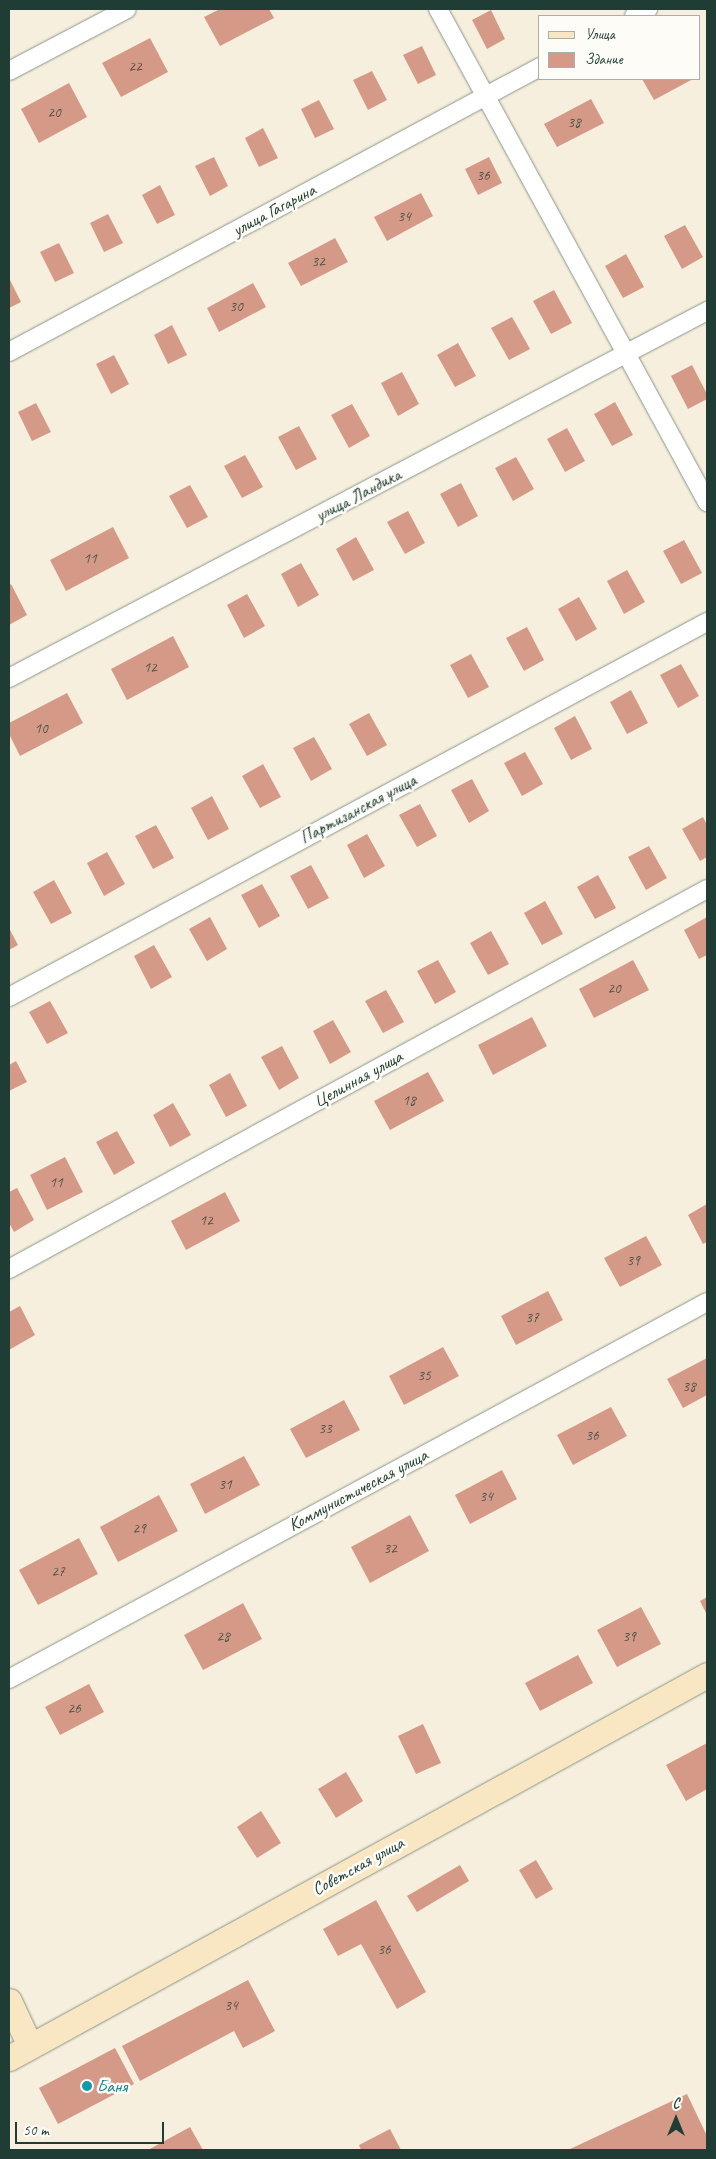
<!DOCTYPE html>
<html>
<head>
<meta charset="utf-8">
<style>
	body { margin:0 }
	#map { position:relative; width:716px; height:2159px; overflow:hidden; background:#f6efdd; font-family:Caveat,sans-serif }
	div>[style] { position:absolute }
	.building>* { inset:0; background:#d59a87 }
	.roads { filter:drop-shadow(0 0 1px #8a9688) drop-shadow(0 0 1px #8a9688) }
	.street>* { height:18px; margin:-9px; padding:0 9px; transform-origin:9px; border-radius:9px; background:#fff }
	.secondary>* { height:25px; margin:-12.5px; padding:0 12.5px; transform-origin:12.5px; border-radius:12.5px; background:#f9e7c3 }
	.dots>* { width:14px; height:14px; translate:-50% -50%; box-sizing:border-box; border:2px solid #fdfcf7; border-radius:50% }
	span { translate:-50% -50%; white-space:nowrap; text-align:center; line-height:1.15; -webkit-text-stroke:5px #fdfcf7; paint-order:stroke }
	.number-label { font-size:15px; color:#4c5449 }
	.number-label span { -webkit-text-stroke-width:0 }
	.street-label { font-size:18px; color:#1f3d34 }
	.culture-label { font-size:18px; color:#0d838f }
	.left { translate:0 -50%; text-align:left }
	.frame { position:absolute; inset:0; border:10px solid #1f3d34; pointer-events:none }
	.legend { position:absolute; left:538px; top:15px; width:162px; height:65px; box-sizing:border-box; background:#fdfcf7; border:1px solid #a4b0a9; margin:0; padding:6px 9px; list-style:none; font-size:15px; color:#1f3d34 }
	.legend li { display:flex; align-items:center; gap:10px; height:25px }
	.legend b { width:25px; border:1px solid #a4b0a9 }
	.north { position:absolute; left:651px; top:2094px; width:50px; height:50px; -webkit-text-stroke:4px #fdfcf7; paint-order:stroke; rotate:0deg; font-size:14px; font-weight:700; line-height:20px; text-align:center; color:#1f3d34 }
	.north::after { content:''; display:block; margin:auto; width:18px; height:22px; background:#1f3d34; clip-path:polygon(50% 0,100% 100%,50% 72%,0 100%) }
	.scale { position:absolute; left:15px; top:2122px; width:149px; height:22px; box-sizing:border-box; border:2px solid #1f3d34; border-top:0; padding-left:6px; font-size:15px; line-height:18px; white-space:nowrap; color:#1f3d34; -webkit-text-stroke:4px #fdfcf7; paint-order:stroke }
</style>
</head>
<body>
<div id="map">
	<div class="building">
		<i style="clip-path:polygon(220px 9px,269px 9px,274px 18px,220px 46px,204px 17px)"></i>
		<i style="clip-path:polygon(491px 10px,505px 39px,487px 49px,472px 20px)"></i>
		<i style="clip-path:polygon(150px 38px,168px 72px,121px 97px,102px 63px)"></i>
		<i style="clip-path:polygon(422px 46px,436px 75px,418px 84px,403px 55px)"></i>
		<i style="clip-path:polygon(372px 71px,387px 100px,368px 110px,353px 80px)"></i>
		<i style="clip-path:polygon(642px 79px,693px 79px,654px 100px)"></i>
		<i style="clip-path:polygon(69px 83px,87px 117px,39px 143px,21px 109px)"></i>
		<i style="clip-path:polygon(591px 99px,604px 123px,557px 147px,544px 124px)"></i>
		<i style="clip-path:polygon(319px 100px,334px 129px,315px 138px,301px 109px)"></i>
		<i style="clip-path:polygon(263px 128px,278px 158px,259px 167px,245px 138px)"></i>
		<i style="clip-path:polygon(214px 157px,228px 186px,210px 196px,195px 166px)"></i>
		<i style="clip-path:polygon(489px 157px,502px 183px,478px 195px,465px 169px)"></i>
		<i style="clip-path:polygon(160px 185px,175px 215px,157px 224px,142px 195px)"></i>
		<i style="clip-path:polygon(421px 193px,433px 216px,387px 241px,374px 217px)"></i>
		<i style="clip-path:polygon(108px 214px,123px 243px,104px 252px,90px 223px)"></i>
		<i style="clip-path:polygon(685px 225px,703px 257px,682px 269px,664px 236px)"></i>
		<i style="clip-path:polygon(335px 238px,348px 262px,301px 286px,288px 263px)"></i>
		<i style="clip-path:polygon(59px 243px,74px 273px,55px 282px,40px 252px)"></i>
		<i style="clip-path:polygon(626px 254px,644px 287px,623px 298px,605px 266px)"></i>
		<i style="clip-path:polygon(9px 278px,21px 302px,9px 308px)"></i>
		<i style="clip-path:polygon(253px 283px,266px 307px,219px 332px,207px 308px)"></i>
		<i style="clip-path:polygon(554px 290px,572px 323px,551px 334px,533px 301px)"></i>
		<i style="clip-path:polygon(512px 317px,530px 349px,509px 360px,491px 328px)"></i>
		<i style="clip-path:polygon(172px 325px,187px 355px,168px 364px,154px 335px)"></i>
		<i style="clip-path:polygon(458px 343px,476px 376px,455px 387px,437px 355px)"></i>
		<i style="clip-path:polygon(114px 355px,129px 384px,111px 394px,96px 364px)"></i>
		<i style="clip-path:polygon(692px 365px,707px 394px,707px 399px,688px 409px,671px 376px)"></i>
		<i style="clip-path:polygon(402px 372px,419px 404px,398px 416px,381px 383px)"></i>
		<i style="clip-path:polygon(615px 402px,633px 435px,612px 446px,594px 414px)"></i>
		<i style="clip-path:polygon(36px 403px,51px 432px,32px 441px,18px 412px)"></i>
		<i style="clip-path:polygon(352px 404px,370px 436px,349px 448px,331px 415px)"></i>
		<i style="clip-path:polygon(299px 426px,317px 459px,296px 470px,278px 437px)"></i>
		<i style="clip-path:polygon(567px 428px,585px 461px,565px 472px,547px 439px)"></i>
		<i style="clip-path:polygon(245px 455px,263px 487px,242px 498px,224px 466px)"></i>
		<i style="clip-path:polygon(516px 457px,534px 489px,513px 501px,495px 468px)"></i>
		<i style="clip-path:polygon(461px 483px,478px 516px,458px 527px,440px 494px)"></i>
		<i style="clip-path:polygon(190px 485px,208px 517px,187px 528px,169px 496px)"></i>
		<i style="clip-path:polygon(408px 511px,425px 543px,405px 554px,387px 522px)"></i>
		<i style="clip-path:polygon(113px 527px,129px 558px,66px 591px,50px 560px)"></i>
		<i style="clip-path:polygon(356px 537px,374px 570px,353px 581px,336px 549px)"></i>
		<i style="clip-path:polygon(684px 540px,702px 573px,681px 584px,663px 551px)"></i>
		<i style="clip-path:polygon(301px 563px,319px 595px,298px 607px,281px 574px)"></i>
		<i style="clip-path:polygon(627px 570px,645px 602px,624px 614px,607px 581px)"></i>
		<i style="clip-path:polygon(11px 584px,27px 615px,9px 625px,9px 586px)"></i>
		<i style="clip-path:polygon(247px 594px,265px 626px,244px 638px,227px 605px)"></i>
		<i style="clip-path:polygon(579px 597px,597px 629px,576px 641px,558px 609px)"></i>
		<i style="clip-path:polygon(527px 627px,544px 660px,524px 671px,506px 638px)"></i>
		<i style="clip-path:polygon(173px 636px,189px 667px,127px 700px,111px 669px)"></i>
		<i style="clip-path:polygon(471px 654px,489px 687px,468px 698px,450px 665px)"></i>
		<i style="clip-path:polygon(681px 664px,699px 696px,678px 708px,660px 675px)"></i>
		<i style="clip-path:polygon(631px 690px,648px 723px,627px 734px,610px 702px)"></i>
		<i style="clip-path:polygon(67px 693px,83px 723px,20px 756px,9px 734px,9px 723px)"></i>
		<i style="clip-path:polygon(369px 713px,387px 745px,367px 756px,349px 724px)"></i>
		<i style="clip-path:polygon(575px 716px,592px 749px,571px 760px,554px 728px)"></i>
		<i style="clip-path:polygon(314px 737px,332px 769px,311px 781px,293px 748px)"></i>
		<i style="clip-path:polygon(525px 752px,543px 784px,522px 796px,504px 763px)"></i>
		<i style="clip-path:polygon(263px 764px,281px 797px,260px 808px,242px 776px)"></i>
		<i style="clip-path:polygon(472px 779px,489px 811px,469px 823px,451px 790px)"></i>
		<i style="clip-path:polygon(212px 796px,229px 829px,208px 840px,191px 808px)"></i>
		<i style="clip-path:polygon(420px 804px,437px 836px,417px 847px,399px 815px)"></i>
		<i style="clip-path:polygon(703px 817px,707px 825px,707px 857px,700px 861px,682px 829px)"></i>
		<i style="clip-path:polygon(156px 825px,174px 858px,153px 869px,135px 836px)"></i>
		<i style="clip-path:polygon(367px 834px,385px 866px,364px 878px,347px 845px)"></i>
		<i style="clip-path:polygon(649px 846px,667px 878px,646px 890px,628px 857px)"></i>
		<i style="clip-path:polygon(107px 852px,125px 884px,104px 896px,87px 863px)"></i>
		<i style="clip-path:polygon(311px 865px,329px 898px,308px 909px,290px 876px)"></i>
		<i style="clip-path:polygon(598px 875px,616px 908px,595px 919px,577px 887px)"></i>
		<i style="clip-path:polygon(54px 880px,72px 913px,51px 924px,33px 892px)"></i>
		<i style="clip-path:polygon(262px 884px,280px 916px,259px 928px,241px 895px)"></i>
		<i style="clip-path:polygon(545px 901px,563px 934px,542px 945px,524px 913px)"></i>
		<i style="clip-path:polygon(210px 917px,227px 949px,207px 961px,189px 929px)"></i>
		<i style="clip-path:polygon(707px 917px,707px 955px,699px 959px,684px 930px)"></i>
		<i style="clip-path:polygon(9px 928px,18px 945px,9px 950px)"></i>
		<i style="clip-path:polygon(491px 931px,509px 964px,488px 975px,470px 943px)"></i>
		<i style="clip-path:polygon(154px 945px,172px 977px,151px 989px,134px 956px)"></i>
		<i style="clip-path:polygon(438px 960px,456px 992px,435px 1004px,417px 971px)"></i>
		<i style="clip-path:polygon(633px 960px,649px 990px,594px 1018px,579px 989px)"></i>
		<i style="clip-path:polygon(386px 990px,404px 1022px,383px 1033px,365px 1001px)"></i>
		<i style="clip-path:polygon(50px 1001px,68px 1033px,47px 1044px,29px 1012px)"></i>
		<i style="clip-path:polygon(532px 1017px,547px 1046px,493px 1075px,478px 1045px)"></i>
		<i style="clip-path:polygon(333px 1020px,351px 1052px,330px 1064px,313px 1031px)"></i>
		<i style="clip-path:polygon(282px 1046px,299px 1078px,279px 1090px,261px 1057px)"></i>
		<i style="clip-path:polygon(16px 1061px,27px 1082px,9px 1091px,9px 1065px)"></i>
		<i style="clip-path:polygon(428px 1072px,444px 1101px,390px 1130px,374px 1101px)"></i>
		<i style="clip-path:polygon(230px 1073px,247px 1106px,226px 1117px,209px 1085px)"></i>
		<i style="clip-path:polygon(173px 1103px,191px 1135px,170px 1147px,153px 1115px)"></i>
		<i style="clip-path:polygon(117px 1131px,135px 1163px,114px 1175px,96px 1142px)"></i>
		<i style="clip-path:polygon(65px 1157px,83px 1192px,47px 1210px,30px 1175px)"></i>
		<i style="clip-path:polygon(17px 1188px,34px 1220px,14px 1232px,9px 1223px,9px 1192px)"></i>
		<i style="clip-path:polygon(225px 1192px,240px 1221px,186px 1250px,171px 1221px)"></i>
		<i style="clip-path:polygon(707px 1204px,707px 1242px,703px 1244px,688px 1215px)"></i>
		<i style="clip-path:polygon(646px 1236px,662px 1265px,620px 1287px,604px 1258px)"></i>
		<i style="clip-path:polygon(548px 1291px,563px 1320px,516px 1345px,501px 1316px)"></i>
		<i style="clip-path:polygon(20px 1306px,35px 1335px,9px 1350px,9px 1312px)"></i>
		<i style="clip-path:polygon(443px 1347px,459px 1376px,404px 1405px,389px 1376px)"></i>
		<i style="clip-path:polygon(707px 1358px,707px 1395px,683px 1408px,667px 1379px)"></i>
		<i style="clip-path:polygon(344px 1400px,360px 1430px,306px 1458px,290px 1429px)"></i>
		<i style="clip-path:polygon(611px 1407px,627px 1436px,573px 1465px,557px 1435px)"></i>
		<i style="clip-path:polygon(244px 1456px,260px 1485px,205px 1514px,190px 1484px)"></i>
		<i style="clip-path:polygon(502px 1470px,517px 1499px,470px 1524px,455px 1495px)"></i>
		<i style="clip-path:polygon(159px 1495px,178px 1531px,118px 1562px,100px 1527px)"></i>
		<i style="clip-path:polygon(410px 1515px,429px 1551px,370px 1583px,351px 1547px)"></i>
		<i style="clip-path:polygon(79px 1538px,98px 1574px,38px 1605px,19px 1570px)"></i>
		<i style="clip-path:polygon(707px 1597px,707px 1615px,700px 1601px)"></i>
		<i style="clip-path:polygon(243px 1603px,262px 1639px,203px 1670px,184px 1635px)"></i>
		<i style="clip-path:polygon(641px 1607px,661px 1644px,617px 1667px,597px 1630px)"></i>
		<i style="clip-path:polygon(578px 1655px,593px 1683px,540px 1711px,525px 1683px)"></i>
		<i style="clip-path:polygon(89px 1684px,104px 1712px,60px 1735px,45px 1707px)"></i>
		<i style="clip-path:polygon(423px 1724px,441px 1763px,416px 1774px,398px 1736px)"></i>
		<i style="clip-path:polygon(707px 1743px,707px 1789px,686px 1801px,666px 1765px)"></i>
		<i style="clip-path:polygon(346px 1772px,363px 1801px,336px 1818px,318px 1789px)"></i>
		<i style="clip-path:polygon(261px 1811px,281px 1843px,257px 1858px,237px 1827px)"></i>
		<i style="clip-path:polygon(536px 1860px,553px 1889px,536px 1899px,519px 1870px)"></i>
		<i style="clip-path:polygon(460px 1865px,469px 1881px,417px 1912px,407px 1896px)"></i>
		<i style="clip-path:polygon(376px 1900px,426px 1992px,397px 2009px,361px 1944px,338px 1956px,323px 1929px)"></i>
		<i style="clip-path:polygon(248px 1980px,275px 2031px,243px 2048px,234px 2031px,140px 2081px,122px 2046px)"></i>
		<i style="clip-path:polygon(115px 2048px,134px 2084px,58px 2124px,39px 2088px)"></i>
		<i style="clip-path:polygon(687px 2094px,707px 2136px,707px 2149px,568px 2150px)"></i>
		<i style="clip-path:polygon(190px 2127px,203px 2150px,148px 2150px)"></i>
		<i style="clip-path:polygon(390px 2129px,401px 2150px,361px 2150px,359px 2145px)"></i>
	</div>
	<div class="roads">
		<div class="street">
			<i style="left:438px;top:9px;width:562px;rotate:61.38deg"></i>
			<i style="left:634px;top:16px;width:16px;rotate:-27deg"></i>
			<i style="left:9px;top:71px;width:133px;rotate:-27.7deg"></i>
			<i style="left:9px;top:352px;width:603px;rotate:-28.22deg"></i>
			<i style="left:9px;top:678px;width:789px;rotate:-27.73deg"></i>
			<i style="left:9px;top:997px;width:792px;rotate:-28.25deg"></i>
			<i style="left:9px;top:1269px;width:795px;rotate:-28.56deg"></i>
			<i style="left:9px;top:1679px;width:793px;rotate:-28.37deg"></i>
		</div>
		<div class="secondary">
			<i style="left:9px;top:2001px;width:50px;rotate:65deg"></i>
			<i style="left:9px;top:2058px;width:796px;rotate:-28.75deg"></i>
		</div>
	</div>
	<div class="dots">
		<i style="left:87px;top:2086px;background:#0f9aa8"></i>
	</div>
	<div class="number-label">
		<span style="left:135px;top:67px">22</span>
		<span style="left:54px;top:113px">20</span>
		<span style="left:574px;top:123px">38</span>
		<span style="left:483px;top:176px">36</span>
		<span style="left:404px;top:217px">34</span>
		<span style="left:318px;top:262px">32</span>
		<span style="left:236px;top:307px">30</span>
		<span style="left:90px;top:559px">11</span>
		<span style="left:150px;top:668px">12</span>
		<span style="left:41px;top:729px">10</span>
		<span style="left:614px;top:989px">20</span>
		<span style="left:409px;top:1101px">18</span>
		<span style="left:56px;top:1183px">11</span>
		<span style="left:206px;top:1221px">12</span>
		<span style="left:633px;top:1261px">39</span>
		<span style="left:532px;top:1318px">37</span>
		<span style="left:424px;top:1376px">35</span>
		<span style="left:689px;top:1387px">38</span>
		<span style="left:325px;top:1429px">33</span>
		<span style="left:592px;top:1436px">36</span>
		<span style="left:225px;top:1485px">31</span>
		<span style="left:486px;top:1497px">34</span>
		<span style="left:139px;top:1529px">29</span>
		<span style="left:390px;top:1549px">32</span>
		<span style="left:58px;top:1572px">27</span>
		<span style="left:223px;top:1637px">28</span>
		<span style="left:629px;top:1637px">39</span>
		<span style="left:74px;top:1709px">26</span>
		<span style="left:384px;top:1950px">36</span>
		<span style="left:231px;top:2006px">34</span>
	</div>
	<div class="street-label">
		<span style="left:274px;top:210px;rotate:-28deg">улица Гагарина</span>
		<span style="left:358px;top:495px;rotate:-28deg">улица Ландика</span>
		<span style="left:358px;top:809px;rotate:-28deg">Партизанская улица</span>
		<span style="left:358px;top:1079px;rotate:-29deg">Целинная улица</span>
		<span style="left:358px;top:1490px;rotate:-28deg">Коммунистическая улица</span>
		<span style="left:358px;top:1866px;rotate:-29deg">Советская улица</span>
	</div>
	<div class="culture-label">
		<span class="left" style="left:97px;top:2086px">Баня</span>
	</div>
	<div class="frame"></div>
	<ul class="legend">
	<li><b style="height:6px;background:#f9e7c3"></b>Улица</li>
	<li><b style="height:14px;background:#d59a87"></b>Здание</li>
	</ul>
	<div class="north">С</div>
	<div class="scale">50 m</div>
</div>
</body>
</html>
